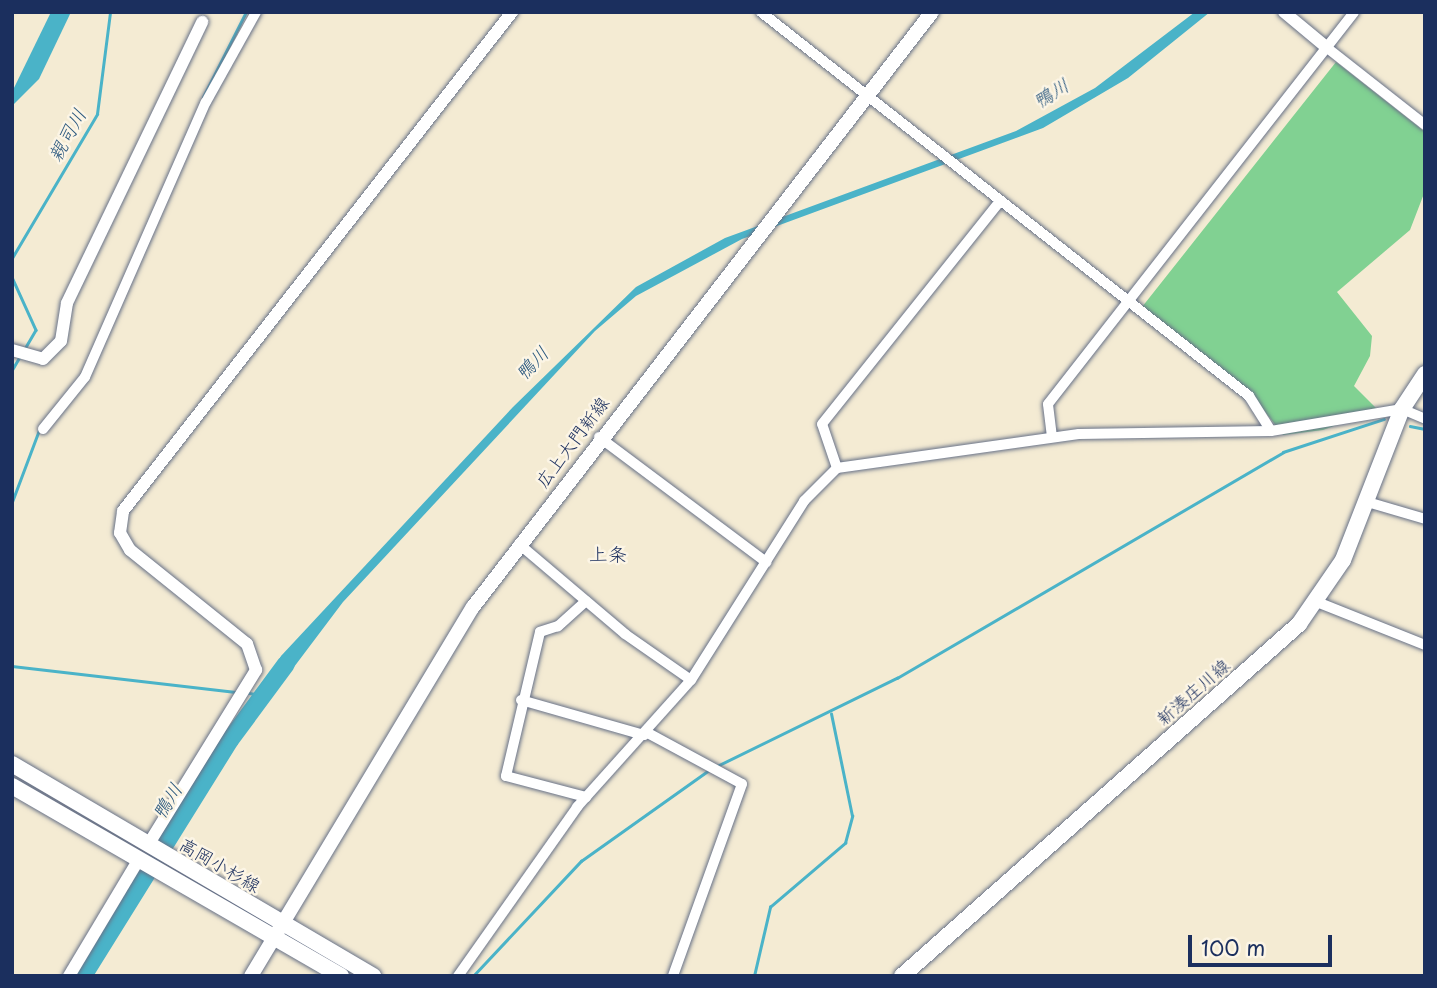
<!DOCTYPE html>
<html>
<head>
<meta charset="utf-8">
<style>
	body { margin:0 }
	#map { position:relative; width:1437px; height:988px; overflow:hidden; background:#f4ebd3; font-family:"Playpen Sans","Klee One",sans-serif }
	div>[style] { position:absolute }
	.green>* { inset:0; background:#81d192 }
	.water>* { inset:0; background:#4ab3c8 }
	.stream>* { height:2.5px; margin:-1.25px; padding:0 1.25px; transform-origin:1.25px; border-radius:1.25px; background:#4ab3c8 }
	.river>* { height:18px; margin:-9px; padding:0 9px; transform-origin:9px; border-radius:9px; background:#4ab3c8 }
	.roads { filter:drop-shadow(0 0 2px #677187) drop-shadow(0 0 2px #677187) }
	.minor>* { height:10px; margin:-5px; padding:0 5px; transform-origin:5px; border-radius:5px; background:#fff }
	.tertiary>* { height:12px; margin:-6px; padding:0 6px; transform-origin:6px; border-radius:6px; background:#fff }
	.secondary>* { height:14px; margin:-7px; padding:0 7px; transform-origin:7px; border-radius:7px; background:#fff }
	.primary>* { height:16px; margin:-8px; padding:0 8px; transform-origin:8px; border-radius:8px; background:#fff }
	span { translate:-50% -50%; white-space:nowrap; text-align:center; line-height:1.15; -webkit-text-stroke:5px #fcf5e5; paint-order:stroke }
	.street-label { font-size:18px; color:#1b2f5e }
	.water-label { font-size:19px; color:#29577e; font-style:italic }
	.neighbourhood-label { font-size:19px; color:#1b2f5e }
	.frame { position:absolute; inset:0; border:14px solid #1b2f5e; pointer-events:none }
	.scale { position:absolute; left:1188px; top:935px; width:144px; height:32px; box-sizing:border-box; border:4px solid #1b2f5e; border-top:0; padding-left:9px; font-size:21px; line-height:24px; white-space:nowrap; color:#1b2f5e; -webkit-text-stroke:5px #fcf5e5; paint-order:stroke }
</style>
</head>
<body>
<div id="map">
	<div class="green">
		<i style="clip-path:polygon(1336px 62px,1425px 132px,1425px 191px,1410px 230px,1337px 292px,1372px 336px,1370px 356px,1354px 386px,1378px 410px,1323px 430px,1283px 435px,1250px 392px,1142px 307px)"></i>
	</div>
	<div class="water">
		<i style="clip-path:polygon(51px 12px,71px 12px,39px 79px,12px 106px,12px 92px)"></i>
		<i style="clip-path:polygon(1195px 12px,1210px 12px,1128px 78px,1043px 128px,742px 239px,636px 296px,595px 331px,343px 602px,294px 667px,275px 686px,268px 680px,281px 656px,513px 407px,636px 287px,725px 238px,1016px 131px,1095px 88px)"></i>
	</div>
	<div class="stream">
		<i style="left:203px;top:97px;width:95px;rotate:-63.2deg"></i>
		<i style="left:12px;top:258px;width:167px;rotate:-59.4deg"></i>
		<i style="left:97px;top:114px;width:103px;rotate:-82.7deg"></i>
		<i style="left:12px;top:277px;width:58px;rotate:65.6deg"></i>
		<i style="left:36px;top:330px;width:22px;rotate:120deg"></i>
		<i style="left:12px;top:370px;width:14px;rotate:-60deg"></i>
		<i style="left:1410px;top:426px;width:15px;rotate:11deg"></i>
		<i style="left:12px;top:502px;width:77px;rotate:-69.4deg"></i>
		<i style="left:12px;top:666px;width:227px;rotate:6.6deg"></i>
		<i style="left:249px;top:693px;width:13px;rotate:9deg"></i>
		<i style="left:715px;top:767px;width:203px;rotate:-26.1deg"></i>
		<i style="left:897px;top:678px;width:447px;rotate:-30.3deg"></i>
		<i style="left:1283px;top:452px;width:106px;rotate:-18.1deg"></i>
		<i style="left:473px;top:976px;width:158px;rotate:-46.8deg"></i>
		<i style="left:581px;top:861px;width:157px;rotate:-35.4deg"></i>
		<i style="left:754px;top:976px;width:71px;rotate:-76.9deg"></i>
		<i style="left:770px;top:907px;width:99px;rotate:-40.5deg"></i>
		<i style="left:845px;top:843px;width:28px;rotate:-75deg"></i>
		<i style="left:852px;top:816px;width:104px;rotate:-101.6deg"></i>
	</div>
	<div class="river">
		<i style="left:83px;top:976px;width:278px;rotate:-58.1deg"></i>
		<i style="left:230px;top:740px;width:94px;rotate:-53.6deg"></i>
	</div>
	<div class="roads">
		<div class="minor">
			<i style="left:761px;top:12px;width:621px;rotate:38.2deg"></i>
			<i style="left:1249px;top:396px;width:41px;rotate:57.8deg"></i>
			<i style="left:1326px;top:47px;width:126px;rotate:38.2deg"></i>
			<i style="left:43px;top:429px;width:67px;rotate:-51.1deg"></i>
			<i style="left:85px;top:377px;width:300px;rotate:-66.3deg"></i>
			<i style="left:206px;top:102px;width:103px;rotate:-60.9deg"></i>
			<i style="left:599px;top:437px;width:209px;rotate:36.8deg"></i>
			<i style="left:1052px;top:437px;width:33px;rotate:-97deg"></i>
			<i style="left:1048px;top:404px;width:497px;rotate:-52deg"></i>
			<i style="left:837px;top:468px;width:46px;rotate:-108.8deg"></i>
			<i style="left:822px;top:424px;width:285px;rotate:-51.4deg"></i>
			<i style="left:1364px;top:501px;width:64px;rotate:16.4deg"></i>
			<i style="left:519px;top:544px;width:139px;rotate:40.3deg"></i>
			<i style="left:625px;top:634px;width:80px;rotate:34.9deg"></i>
			<i style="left:586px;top:601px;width:38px;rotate:138deg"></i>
			<i style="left:558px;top:626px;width:19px;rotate:162deg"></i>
			<i style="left:540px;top:632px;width:148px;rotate:103.3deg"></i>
			<i style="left:506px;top:776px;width:83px;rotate:14.7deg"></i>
			<i style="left:1317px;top:602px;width:116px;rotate:21.7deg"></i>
			<i style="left:521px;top:700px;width:128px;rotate:15.9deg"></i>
			<i style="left:646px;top:732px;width:109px;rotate:28.4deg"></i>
			<i style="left:742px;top:784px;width:204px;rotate:109.8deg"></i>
			<i style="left:458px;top:976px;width:207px;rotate:-54.8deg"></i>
			<i style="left:577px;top:807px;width:171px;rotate:-48.1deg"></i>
			<i style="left:691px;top:680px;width:212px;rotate:-57.7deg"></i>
			<i style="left:804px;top:501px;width:47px;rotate:-45deg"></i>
			<i style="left:837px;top:468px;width:244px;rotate:-8deg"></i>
			<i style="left:1079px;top:434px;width:192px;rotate:-0.9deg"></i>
			<i style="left:1271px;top:431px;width:133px;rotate:-9.5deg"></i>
			<i style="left:1402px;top:409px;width:25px;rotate:23deg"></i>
		</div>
		<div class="tertiary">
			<i style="left:1284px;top:12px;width:55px;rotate:39.8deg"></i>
			<i style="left:12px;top:350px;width:32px;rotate:16deg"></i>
			<i style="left:43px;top:359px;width:25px;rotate:-45deg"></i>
			<i style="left:61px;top:341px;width:38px;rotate:-81deg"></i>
			<i style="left:67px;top:303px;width:312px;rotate:-64.3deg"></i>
			<i style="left:148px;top:845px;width:206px;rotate:-58.3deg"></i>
			<i style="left:256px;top:670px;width:28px;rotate:-109deg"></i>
			<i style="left:247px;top:644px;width:150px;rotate:-141.2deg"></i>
			<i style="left:130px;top:550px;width:20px;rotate:-120deg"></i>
			<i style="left:120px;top:533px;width:22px;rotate:-82deg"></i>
			<i style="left:123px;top:511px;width:633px;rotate:-52.06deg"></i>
			<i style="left:69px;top:976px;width:136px;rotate:-59.1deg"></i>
		</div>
		<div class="secondary">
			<i style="left:251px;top:976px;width:431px;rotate:-59deg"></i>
			<i style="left:473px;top:607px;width:751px;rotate:-52.35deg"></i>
		</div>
		<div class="primary">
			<i style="left:12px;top:764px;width:419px;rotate:30.4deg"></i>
			<i style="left:12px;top:786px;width:380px;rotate:30deg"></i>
			<i style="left:902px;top:976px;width:531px;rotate:-41.56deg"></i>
			<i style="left:1299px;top:624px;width:78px;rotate:-55.5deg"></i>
			<i style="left:1343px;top:560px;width:162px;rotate:-68.7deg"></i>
			<i style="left:1402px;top:409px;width:42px;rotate:-56.7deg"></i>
		</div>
	</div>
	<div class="street-label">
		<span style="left:572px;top:442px;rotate:-53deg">広上大門新線</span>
		<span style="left:1193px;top:692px;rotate:-41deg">新湊庄川線</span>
		<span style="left:220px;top:865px;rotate:30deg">高岡小杉線</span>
	</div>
	<div class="water-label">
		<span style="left:1051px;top:93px;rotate:-32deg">鴨川</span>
		<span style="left:67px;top:135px;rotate:-61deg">親司川</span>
		<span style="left:532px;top:363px;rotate:-46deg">鴨川</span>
		<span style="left:167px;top:801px;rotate:-58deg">鴨川</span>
	</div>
	<div class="neighbourhood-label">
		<span style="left:608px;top:554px">上条</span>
	</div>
	<div class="frame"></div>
	<div class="scale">100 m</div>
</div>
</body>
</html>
